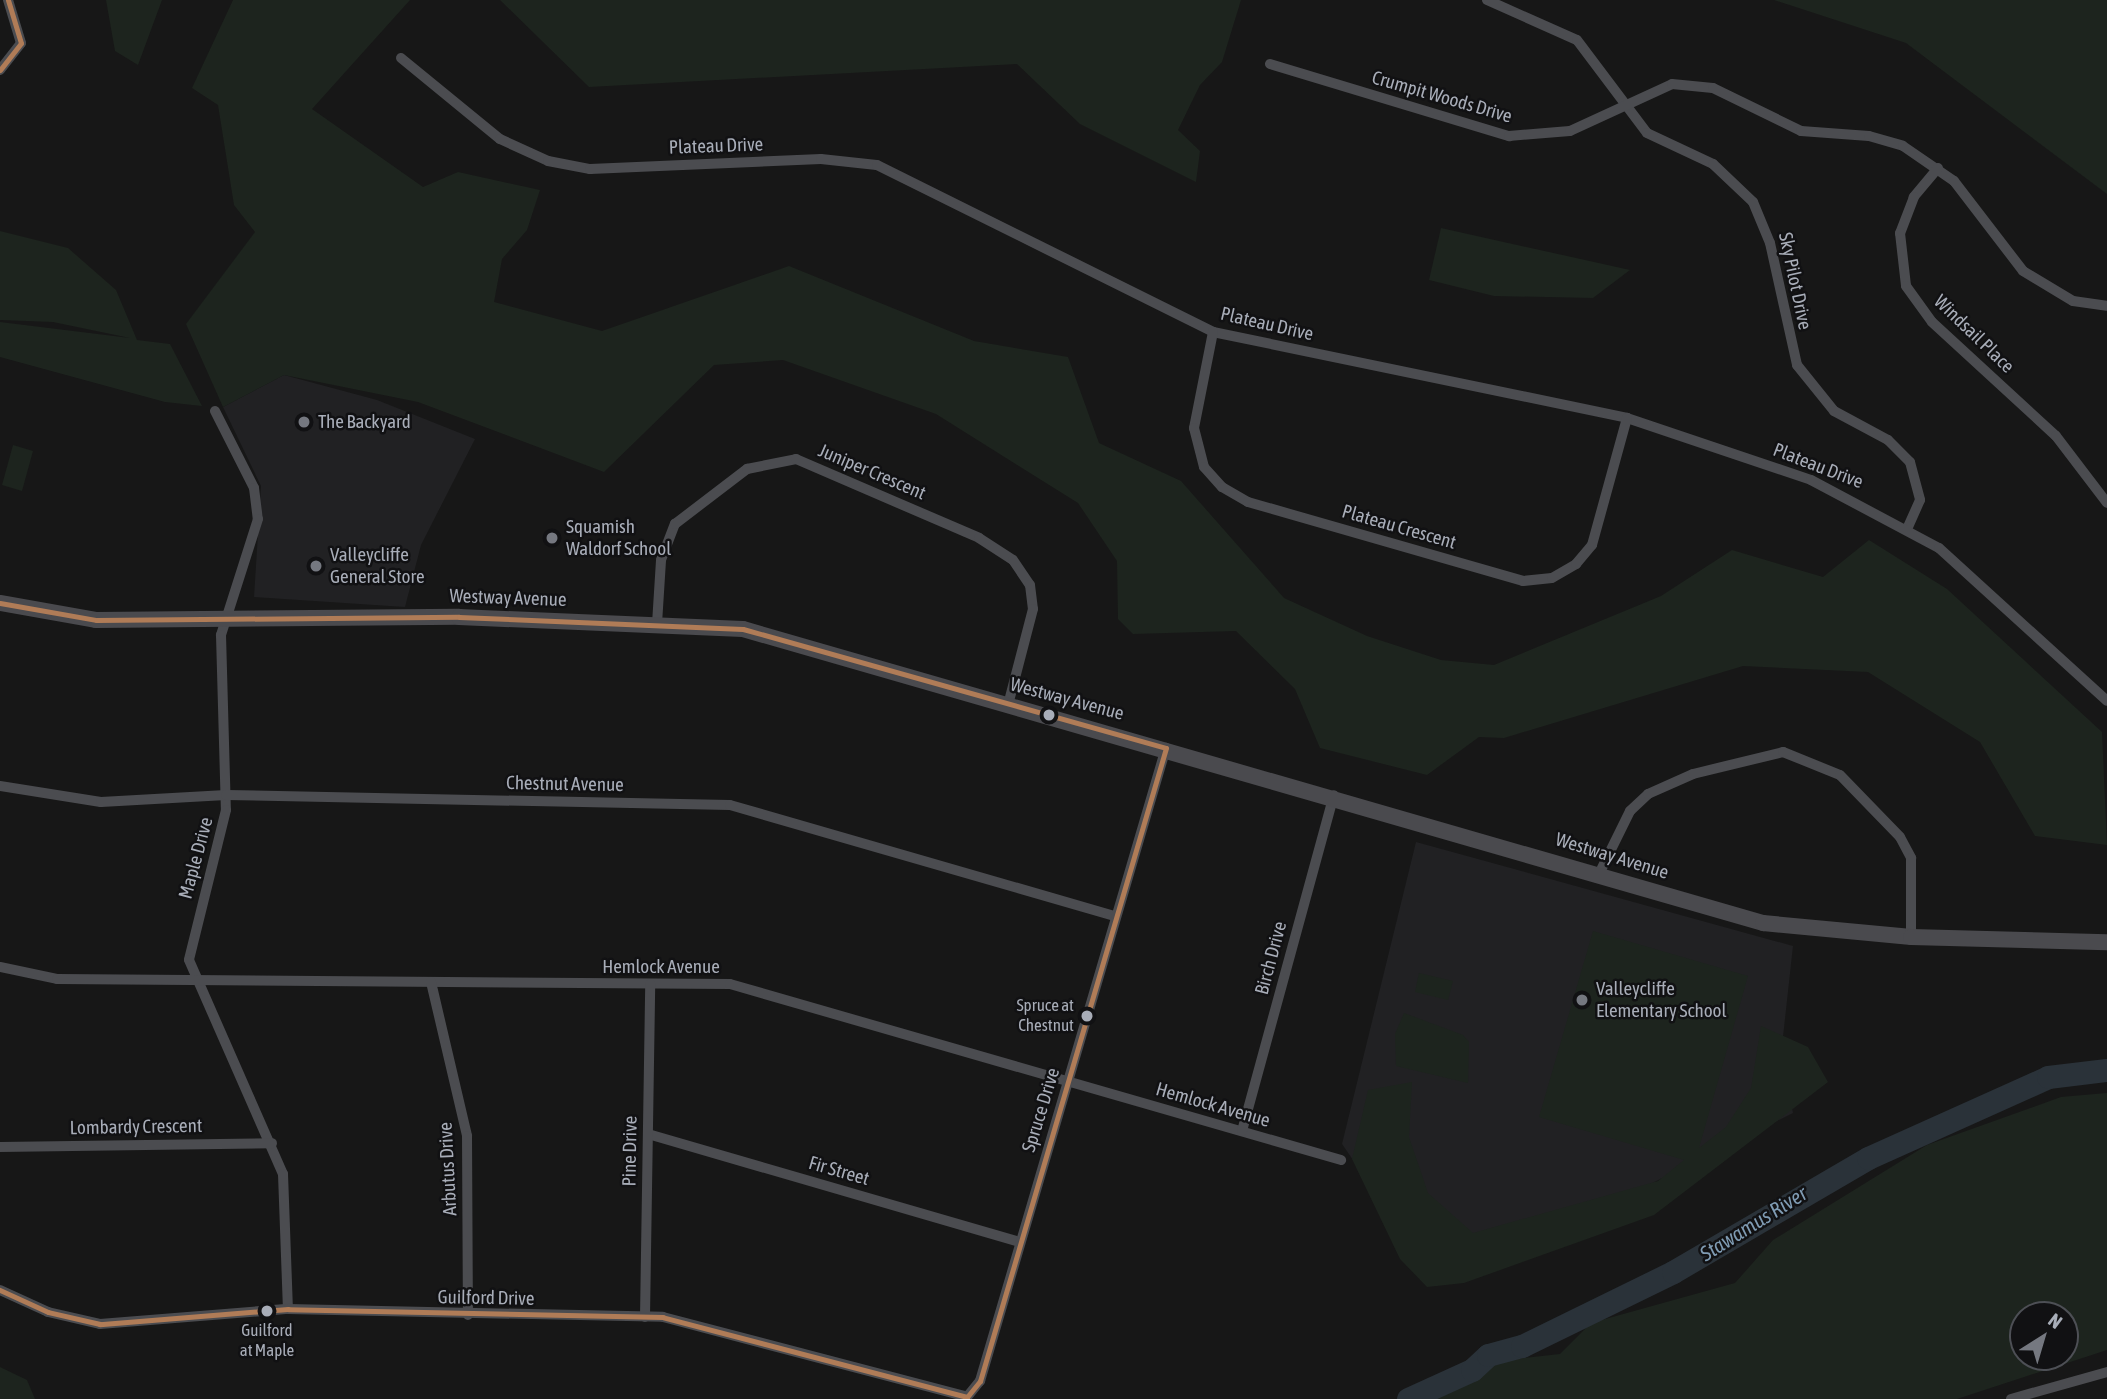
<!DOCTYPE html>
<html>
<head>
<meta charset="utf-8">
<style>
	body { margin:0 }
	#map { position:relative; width:2107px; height:1399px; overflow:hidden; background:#171717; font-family:"Asap Condensed",sans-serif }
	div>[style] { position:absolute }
	.built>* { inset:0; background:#212123 }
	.green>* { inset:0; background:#1d241e }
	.river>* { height:23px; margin:-11.5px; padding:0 11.5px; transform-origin:11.5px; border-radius:11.5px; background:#2a3239 }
	.street>* { height:10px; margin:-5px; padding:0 5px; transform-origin:5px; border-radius:5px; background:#4b4c50 }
	.secondary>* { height:16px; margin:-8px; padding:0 8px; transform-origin:8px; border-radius:8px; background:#4a4a4e }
	.bus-1>* { height:5px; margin:-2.5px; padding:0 2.5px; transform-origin:2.5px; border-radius:2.5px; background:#b07c57 }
	.dots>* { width:19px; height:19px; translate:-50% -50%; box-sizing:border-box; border:4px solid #111113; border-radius:50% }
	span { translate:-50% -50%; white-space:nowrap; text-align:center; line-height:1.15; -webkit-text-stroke:5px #111113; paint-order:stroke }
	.bus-label { font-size:17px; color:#a8adb8 }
	.right { translate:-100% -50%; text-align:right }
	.street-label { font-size:19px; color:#a8adb8 }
	.poi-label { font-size:19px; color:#a8adb8 }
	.left { translate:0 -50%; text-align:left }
	.water-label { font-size:21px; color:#7f9bb3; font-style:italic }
	.north { position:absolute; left:2009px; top:1301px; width:70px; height:70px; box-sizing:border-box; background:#111113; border:2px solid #4d4f55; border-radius:50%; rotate:37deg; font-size:19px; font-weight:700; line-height:28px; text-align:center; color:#a8adb8 }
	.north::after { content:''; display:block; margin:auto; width:24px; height:32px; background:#757880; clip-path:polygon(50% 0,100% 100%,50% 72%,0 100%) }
</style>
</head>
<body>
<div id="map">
	<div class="built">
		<i style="clip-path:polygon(284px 375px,377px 400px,475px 439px,421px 545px,405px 607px,254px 597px,261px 486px,223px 407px)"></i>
		<i style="clip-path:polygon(1416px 842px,1793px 946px,1781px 1055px,1793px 1113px,1544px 1237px,1425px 1265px,1342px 1144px)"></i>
	</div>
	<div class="green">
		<i style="clip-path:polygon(106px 0,162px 0,138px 65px,115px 51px)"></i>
		<i style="clip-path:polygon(233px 0,410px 0,312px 109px,423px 187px,458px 172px,540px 190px,527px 230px,502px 259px,494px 302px,602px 331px,789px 266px,974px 341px,1068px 357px,1099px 443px,1181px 481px,1284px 598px,1367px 636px,1441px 660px,1494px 665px,1661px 596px,1732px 550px,1823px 577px,1869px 540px,1947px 589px,2102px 732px,2107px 845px,2035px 836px,1980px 742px,1868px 672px,1743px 666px,1504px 738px,1479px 737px,1427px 775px,1320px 748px,1295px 689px,1236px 631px,1133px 634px,1118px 619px,1117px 561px,1078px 503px,936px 414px,783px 360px,714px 365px,604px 472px,418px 402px,284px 375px,223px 407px,186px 324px,255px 232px,234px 205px,218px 105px,192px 88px)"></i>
		<i style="clip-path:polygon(500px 0,1241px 0,1222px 62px,1200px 85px,1178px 130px,1200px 151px,1196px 182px,1080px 124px,1017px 64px,589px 87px)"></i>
		<i style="clip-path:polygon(1774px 0,2107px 0,2107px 194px,1906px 43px)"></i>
		<i style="clip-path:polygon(1441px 228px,1630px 270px,1593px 298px,1494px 296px,1429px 280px)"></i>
		<i style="clip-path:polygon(0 231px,68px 248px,116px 290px,137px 340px,170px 344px,202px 406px,165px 402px,0 357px,0 322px,130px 338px,53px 322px,0 320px)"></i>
		<i style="clip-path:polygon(13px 445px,33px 451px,22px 491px,2px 485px)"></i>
		<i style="clip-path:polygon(1593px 931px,1748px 976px,1699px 1148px,1726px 1127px,1751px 1088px,1761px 1026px,1808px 1047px,1828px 1082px,1654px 1215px,1464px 1283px,1427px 1287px,1400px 1259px,1352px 1159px,1368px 1090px,1412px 1082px,1409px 1137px,1428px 1193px,1473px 1233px,1658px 1181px,1684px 1160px,1539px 1117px)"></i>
		<i style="clip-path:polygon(1419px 973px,1453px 981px,1448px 1000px,1415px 992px)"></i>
		<i style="clip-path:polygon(1404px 1013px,1463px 1035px,1469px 1042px,1468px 1083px,1396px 1066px,1395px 1034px)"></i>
		<i style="clip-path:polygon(evenodd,2107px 1093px,2107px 1350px,1957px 1399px,1424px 1399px,1496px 1361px,1560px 1354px,1591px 1323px,1735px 1283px,1773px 1240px,1927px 1145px,2061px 1097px,2107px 1093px,2065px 1315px,2065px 1357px,2023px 1357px,2023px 1315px,2065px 1315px)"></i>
		<i style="clip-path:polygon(0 1367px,27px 1380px,35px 1399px,0 1399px)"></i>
	</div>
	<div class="river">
		<i style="left:1408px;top:1399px;width:70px;rotate:-24.4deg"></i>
		<i style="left:1472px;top:1370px;width:22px;rotate:-43deg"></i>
		<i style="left:1488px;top:1355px;width:35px;rotate:-15deg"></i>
		<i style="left:1522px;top:1346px;width:168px;rotate:-26.1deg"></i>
		<i style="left:1673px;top:1272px;width:226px;rotate:-30.3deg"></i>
		<i style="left:1868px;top:1158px;width:197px;rotate:-24.2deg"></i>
		<i style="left:2048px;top:1077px;width:59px;rotate:-6.8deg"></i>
	</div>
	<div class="street">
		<i style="left:1487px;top:0;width:98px;rotate:24deg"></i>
		<i style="left:1577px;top:40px;width:116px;rotate:53deg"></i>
		<i style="left:1647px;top:133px;width:73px;rotate:25.2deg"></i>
		<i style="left:1713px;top:164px;width:55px;rotate:43.5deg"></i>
		<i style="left:1753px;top:202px;width:44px;rotate:67.5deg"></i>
		<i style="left:1770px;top:243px;width:125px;rotate:77.5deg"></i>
		<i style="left:1797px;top:365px;width:59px;rotate:51.2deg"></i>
		<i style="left:1834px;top:411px;width:61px;rotate:28.2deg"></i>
		<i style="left:1888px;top:440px;width:31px;rotate:45deg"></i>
		<i style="left:1910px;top:462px;width:39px;rotate:75deg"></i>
		<i style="left:1920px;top:500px;width:30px;rotate:114deg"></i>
		<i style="left:401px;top:58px;width:128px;rotate:39.3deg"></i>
		<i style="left:500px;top:139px;width:53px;rotate:24.6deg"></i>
		<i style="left:548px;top:161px;width:43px;rotate:10.8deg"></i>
		<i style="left:590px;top:169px;width:231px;rotate:-2.5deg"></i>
		<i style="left:821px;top:159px;width:56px;rotate:6.1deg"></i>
		<i style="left:877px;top:165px;width:375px;rotate:26.4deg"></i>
		<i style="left:1213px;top:332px;width:423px;rotate:11.7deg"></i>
		<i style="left:1627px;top:418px;width:194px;rotate:18.6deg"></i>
		<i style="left:1811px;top:480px;width:145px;rotate:28deg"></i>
		<i style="left:1939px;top:548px;width:227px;rotate:42.3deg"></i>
		<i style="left:1270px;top:64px;width:250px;rotate:16.8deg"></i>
		<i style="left:1509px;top:136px;width:61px;rotate:-4.7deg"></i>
		<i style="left:1570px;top:131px;width:112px;rotate:-24.7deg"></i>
		<i style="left:1672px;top:84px;width:41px;rotate:5.6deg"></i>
		<i style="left:1713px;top:88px;width:98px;rotate:26deg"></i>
		<i style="left:1801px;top:131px;width:68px;rotate:4.2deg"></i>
		<i style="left:1869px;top:136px;width:35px;rotate:16deg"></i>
		<i style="left:1903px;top:146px;width:62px;rotate:34.5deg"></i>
		<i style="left:1954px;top:181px;width:113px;rotate:52.5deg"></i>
		<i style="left:2023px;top:271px;width:58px;rotate:31deg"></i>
		<i style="left:2073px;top:301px;width:34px;rotate:8deg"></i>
		<i style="left:0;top:70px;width:34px;rotate:-52deg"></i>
		<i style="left:21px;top:43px;width:45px;rotate:-106.8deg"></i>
		<i style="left:1938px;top:168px;width:38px;rotate:130deg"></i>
		<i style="left:1914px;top:197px;width:39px;rotate:111deg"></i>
		<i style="left:1900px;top:233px;width:53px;rotate:83.5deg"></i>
		<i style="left:1906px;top:286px;width:44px;rotate:54.2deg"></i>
		<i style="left:1932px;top:322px;width:168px;rotate:42.6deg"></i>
		<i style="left:2056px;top:436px;width:84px;rotate:52.7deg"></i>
		<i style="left:1213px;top:332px;width:98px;rotate:101.2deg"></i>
		<i style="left:1194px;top:428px;width:40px;rotate:75.6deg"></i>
		<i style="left:1204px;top:467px;width:27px;rotate:48deg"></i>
		<i style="left:1222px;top:487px;width:30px;rotate:30deg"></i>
		<i style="left:1248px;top:502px;width:286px;rotate:16deg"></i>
		<i style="left:1523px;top:581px;width:29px;rotate:-6deg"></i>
		<i style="left:1552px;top:578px;width:28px;rotate:-30deg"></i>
		<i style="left:1576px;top:564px;width:25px;rotate:-50deg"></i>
		<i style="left:1592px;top:545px;width:132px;rotate:-74.6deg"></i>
		<i style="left:215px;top:411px;width:86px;rotate:63.1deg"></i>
		<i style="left:254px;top:488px;width:31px;rotate:83deg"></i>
		<i style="left:258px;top:519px;width:122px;rotate:107.7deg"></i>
		<i style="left:221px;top:635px;width:175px;rotate:88.4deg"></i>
		<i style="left:226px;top:810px;width:154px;rotate:103.9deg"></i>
		<i style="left:189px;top:960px;width:234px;rotate:66.3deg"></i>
		<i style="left:283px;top:1174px;width:135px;rotate:87.9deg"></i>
		<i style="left:657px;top:624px;width:64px;rotate:-86.4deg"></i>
		<i style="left:661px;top:560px;width:39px;rotate:-69deg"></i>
		<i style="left:675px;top:524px;width:91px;rotate:-37.4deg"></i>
		<i style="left:747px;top:469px;width:50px;rotate:-11.5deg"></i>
		<i style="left:796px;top:459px;width:199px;rotate:23.3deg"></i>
		<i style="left:979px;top:538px;width:40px;rotate:32.9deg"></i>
		<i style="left:1013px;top:560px;width:30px;rotate:56deg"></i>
		<i style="left:1030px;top:585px;width:24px;rotate:83deg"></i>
		<i style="left:1033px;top:609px;width:99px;rotate:104.6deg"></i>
		<i style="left:0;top:786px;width:102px;rotate:9deg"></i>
		<i style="left:101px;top:802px;width:125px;rotate:-3.2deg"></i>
		<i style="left:226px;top:795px;width:504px;rotate:1.14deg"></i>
		<i style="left:730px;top:805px;width:401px;rotate:16.1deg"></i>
		<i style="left:1599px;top:874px;width:70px;rotate:-63.8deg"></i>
		<i style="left:1630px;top:811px;width:25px;rotate:-43deg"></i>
		<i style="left:1648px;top:794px;width:49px;rotate:-24deg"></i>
		<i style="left:1693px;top:774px;width:93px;rotate:-13.7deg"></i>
		<i style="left:1783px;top:752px;width:61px;rotate:22deg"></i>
		<i style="left:1840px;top:775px;width:86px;rotate:45.9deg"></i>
		<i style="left:1900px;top:837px;width:24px;rotate:62deg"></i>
		<i style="left:1911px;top:858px;width:79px;rotate:90deg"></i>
		<i style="left:0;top:967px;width:58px;rotate:11.9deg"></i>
		<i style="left:57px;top:979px;width:673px;rotate:0.43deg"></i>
		<i style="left:730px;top:984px;width:636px;rotate:16.07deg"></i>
		<i style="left:431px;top:982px;width:158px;rotate:76.8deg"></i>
		<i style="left:467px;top:1136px;width:179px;rotate:89.7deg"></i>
		<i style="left:1242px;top:1131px;width:348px;rotate:-74.7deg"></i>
		<i style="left:648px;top:1134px;width:387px;rotate:16.2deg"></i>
		<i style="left:0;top:1147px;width:272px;rotate:-0.8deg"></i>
		<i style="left:0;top:1290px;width:53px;rotate:24.6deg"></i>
		<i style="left:48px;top:1312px;width:53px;rotate:13deg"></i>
		<i style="left:100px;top:1324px;width:189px;rotate:-4.6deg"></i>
		<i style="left:288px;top:1309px;width:375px;rotate:1.2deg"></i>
		<i style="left:663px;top:1317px;width:314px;rotate:14.7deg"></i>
		<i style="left:967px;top:1397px;width:21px;rotate:-51deg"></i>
		<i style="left:980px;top:1381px;width:660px;rotate:-73.63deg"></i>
		<i style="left:645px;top:1317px;width:333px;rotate:-89.1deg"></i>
		<i style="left:2011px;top:1399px;width:100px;rotate:-15.7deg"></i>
	</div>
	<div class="secondary">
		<i style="left:0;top:603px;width:97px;rotate:10deg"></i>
		<i style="left:96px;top:620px;width:363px;rotate:-0.5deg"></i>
		<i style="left:459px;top:617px;width:284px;rotate:2.4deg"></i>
		<i style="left:743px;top:629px;width:1062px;rotate:16.08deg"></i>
		<i style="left:1763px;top:923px;width:149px;rotate:5.4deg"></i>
		<i style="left:1911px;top:937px;width:196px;rotate:1.5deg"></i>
	</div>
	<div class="bus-1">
		<i style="left:0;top:70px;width:34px;rotate:-52deg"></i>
		<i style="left:21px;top:43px;width:45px;rotate:-106.8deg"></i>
		<i style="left:0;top:603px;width:97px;rotate:10deg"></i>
		<i style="left:96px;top:620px;width:363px;rotate:-0.5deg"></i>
		<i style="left:459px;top:617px;width:284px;rotate:2.4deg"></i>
		<i style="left:743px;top:629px;width:439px;rotate:15.7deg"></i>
		<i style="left:1166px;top:748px;width:660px;rotate:106.37deg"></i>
		<i style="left:980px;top:1381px;width:21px;rotate:129deg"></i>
		<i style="left:967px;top:1397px;width:314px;rotate:-165.3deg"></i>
		<i style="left:663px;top:1317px;width:375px;rotate:-178.8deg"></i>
		<i style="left:288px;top:1309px;width:189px;rotate:175.4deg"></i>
		<i style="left:100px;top:1324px;width:53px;rotate:-167deg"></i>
		<i style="left:48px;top:1312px;width:53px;rotate:-155.4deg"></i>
	</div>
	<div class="dots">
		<i style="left:304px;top:422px;background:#757880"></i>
		<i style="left:552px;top:538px;background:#757880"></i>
		<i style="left:316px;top:566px;background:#757880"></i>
		<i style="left:1049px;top:715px;background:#a8adb8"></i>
		<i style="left:1582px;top:1000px;background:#757880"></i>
		<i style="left:1087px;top:1016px;background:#a8adb8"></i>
		<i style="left:267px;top:1311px;background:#a8adb8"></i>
	</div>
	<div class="bus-label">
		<span class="right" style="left:1074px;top:1016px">Spruce at<br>Chestnut</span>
		<span style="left:267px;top:1341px">Guilford<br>at Maple</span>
	</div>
	<div class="street-label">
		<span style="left:1442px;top:97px;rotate:16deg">Crumpit Woods Drive</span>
		<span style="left:716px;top:146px;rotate:-2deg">Plateau Drive</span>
		<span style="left:1795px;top:281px;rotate:78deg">Sky Pilot Drive</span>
		<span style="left:1267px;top:324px;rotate:13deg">Plateau Drive</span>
		<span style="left:1974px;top:334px;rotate:44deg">Windsail Place</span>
		<span style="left:1818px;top:466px;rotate:21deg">Plateau Drive</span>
		<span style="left:872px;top:472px;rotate:23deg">Juniper Crescent</span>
		<span style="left:1399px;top:527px;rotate:16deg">Plateau Crescent</span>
		<span style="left:508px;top:598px;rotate:2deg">Westway Avenue</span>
		<span style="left:1067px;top:699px;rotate:15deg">Westway Avenue</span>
		<span style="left:565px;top:784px;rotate:1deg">Chestnut Avenue</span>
		<span style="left:1612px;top:856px;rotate:17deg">Westway Avenue</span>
		<span style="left:196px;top:858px;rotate:-75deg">Maple Drive</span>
		<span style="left:1271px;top:958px;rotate:-75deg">Birch Drive</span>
		<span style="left:661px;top:967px">Hemlock Avenue</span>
		<span style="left:1213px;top:1105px;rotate:16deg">Hemlock Avenue</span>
		<span style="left:1041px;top:1110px;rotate:-73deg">Spruce Drive</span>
		<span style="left:136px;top:1127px;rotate:-1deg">Lombardy Crescent</span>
		<span style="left:630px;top:1151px;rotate:-89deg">Pine Drive</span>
		<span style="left:448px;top:1169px;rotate:-93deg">Arbutus Drive</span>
		<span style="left:839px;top:1171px;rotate:16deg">Fir Street</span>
		<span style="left:486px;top:1298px;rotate:1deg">Guilford Drive</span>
	</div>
	<div class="poi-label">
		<span class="left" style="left:318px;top:422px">The Backyard</span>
		<span class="left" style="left:566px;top:538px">Squamish<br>Waldorf School</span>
		<span class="left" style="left:330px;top:566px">Valleycliffe<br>General Store</span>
		<span class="left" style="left:1596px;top:1000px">Valleycliffe<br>Elementary School</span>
	</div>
	<div class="water-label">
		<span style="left:1753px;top:1223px;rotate:-32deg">Stawamus River</span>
	</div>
	<div class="north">N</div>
</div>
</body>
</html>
